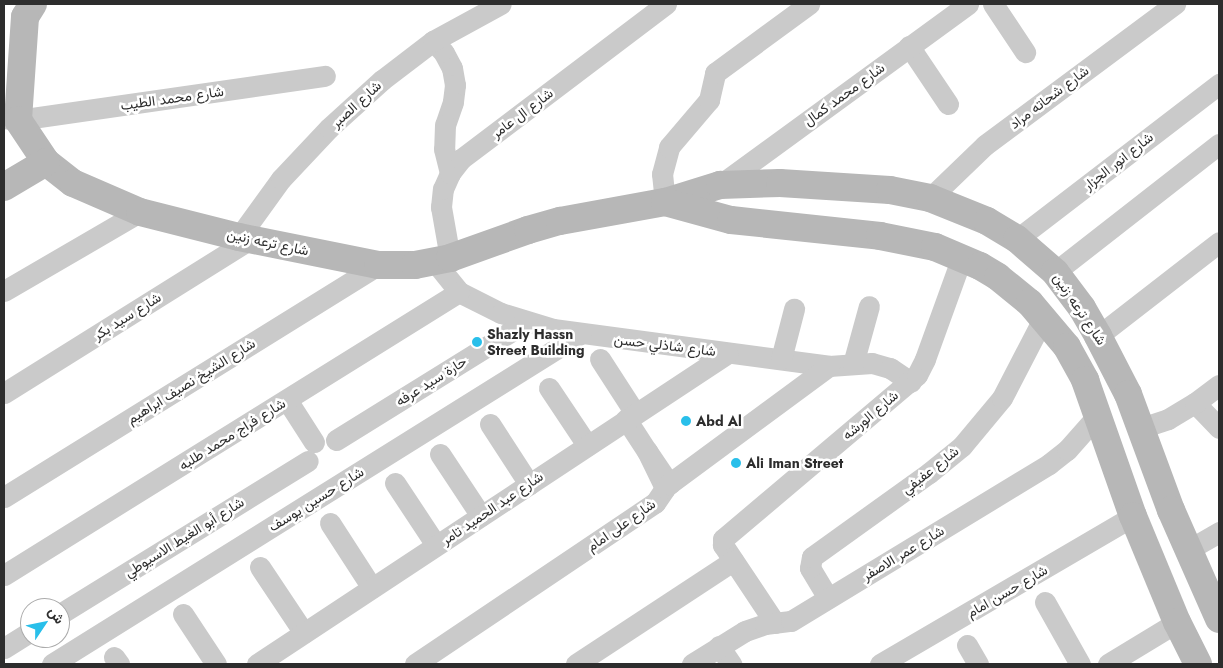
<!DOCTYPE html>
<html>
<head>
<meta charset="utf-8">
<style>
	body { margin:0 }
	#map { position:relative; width:1223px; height:668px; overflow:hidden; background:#fff; font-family:Jost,Vazirmatn,sans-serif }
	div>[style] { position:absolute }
	.street>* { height:21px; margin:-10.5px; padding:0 10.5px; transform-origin:10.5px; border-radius:10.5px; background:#cacaca }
	.secondary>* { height:28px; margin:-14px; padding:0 14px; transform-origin:14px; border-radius:14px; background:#b7b7b7 }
	.dots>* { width:14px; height:14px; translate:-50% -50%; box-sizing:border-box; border:2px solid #fff; border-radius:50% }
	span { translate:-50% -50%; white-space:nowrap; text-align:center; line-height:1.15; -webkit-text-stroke:5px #fff; paint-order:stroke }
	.street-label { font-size:14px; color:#2d2d2d }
	.poi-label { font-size:14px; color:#2d2d2d; font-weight:700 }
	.left { translate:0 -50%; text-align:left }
	.frame { position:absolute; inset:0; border:5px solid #2d2d2d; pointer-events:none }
	.north { position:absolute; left:20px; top:598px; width:50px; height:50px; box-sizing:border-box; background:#fff; border:1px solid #ababab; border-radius:50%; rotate:56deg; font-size:14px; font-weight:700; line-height:20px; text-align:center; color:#2d2d2d }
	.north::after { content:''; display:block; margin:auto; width:18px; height:22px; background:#29bfea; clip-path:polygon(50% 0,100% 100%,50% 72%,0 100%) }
</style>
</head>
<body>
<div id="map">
	<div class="street">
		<i style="left:993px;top:4px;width:58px;rotate:56.3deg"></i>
		<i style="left:433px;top:41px;width:16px;rotate:47deg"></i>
		<i style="left:444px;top:53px;width:17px;rotate:62deg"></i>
		<i style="left:452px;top:68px;width:17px;rotate:80deg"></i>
		<i style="left:455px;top:85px;width:17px;rotate:97deg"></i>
		<i style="left:453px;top:102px;width:24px;rotate:109deg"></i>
		<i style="left:445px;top:125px;width:24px;rotate:92deg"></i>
		<i style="left:444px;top:149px;width:25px;rotate:76deg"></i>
		<i style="left:909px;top:46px;width:70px;rotate:56.1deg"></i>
		<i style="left:4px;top:118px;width:14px;rotate:8deg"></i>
		<i style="left:18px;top:120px;width:310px;rotate:-8.2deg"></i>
		<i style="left:720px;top:185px;width:307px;rotate:-36.1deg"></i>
		<i style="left:930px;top:198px;width:76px;rotate:-43.9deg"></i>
		<i style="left:985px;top:145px;width:237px;rotate:-36.6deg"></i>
		<i style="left:665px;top:202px;width:28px;rotate:-96deg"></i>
		<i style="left:662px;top:174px;width:28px;rotate:-75deg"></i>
		<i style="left:669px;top:147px;width:62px;rotate:-49.6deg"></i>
		<i style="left:709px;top:100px;width:28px;rotate:-77deg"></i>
		<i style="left:715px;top:73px;width:117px;rotate:-36.3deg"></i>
		<i style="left:239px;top:237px;width:72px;rotate:-54.1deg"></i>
		<i style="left:281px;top:179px;width:70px;rotate:-46.7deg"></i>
		<i style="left:329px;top:128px;width:72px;rotate:-42.2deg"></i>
		<i style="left:382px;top:80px;width:64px;rotate:-37.4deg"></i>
		<i style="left:433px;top:41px;width:77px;rotate:-28.6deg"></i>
		<i style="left:1017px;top:239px;width:255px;rotate:-37.5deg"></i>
		<i style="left:450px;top:258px;width:52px;rotate:-100deg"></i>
		<i style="left:441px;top:207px;width:18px;rotate:-84deg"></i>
		<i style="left:443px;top:189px;width:17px;rotate:-66deg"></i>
		<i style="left:450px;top:173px;width:18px;rotate:-52deg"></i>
		<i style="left:461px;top:159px;width:257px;rotate:-37.1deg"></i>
		<i style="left:435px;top:262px;width:38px;rotate:51deg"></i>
		<i style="left:459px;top:292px;width:47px;rotate:26.6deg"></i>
		<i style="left:501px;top:313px;width:54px;rotate:17.1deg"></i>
		<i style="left:553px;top:329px;width:278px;rotate:7.6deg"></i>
		<i style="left:829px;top:366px;width:43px;rotate:-4deg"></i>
		<i style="left:872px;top:363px;width:19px;rotate:16deg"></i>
		<i style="left:890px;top:368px;width:25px;rotate:34deg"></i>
		<i style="left:1055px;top:272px;width:208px;rotate:-38deg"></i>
		<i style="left:4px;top:291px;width:157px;rotate:-30.2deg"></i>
		<i style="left:1098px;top:336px;width:153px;rotate:-37.8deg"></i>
		<i style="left:600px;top:359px;width:64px;rotate:57.1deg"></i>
		<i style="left:781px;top:359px;width:52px;rotate:-75.4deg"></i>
		<i style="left:853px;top:364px;width:60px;rotate:-74.6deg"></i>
		<i style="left:549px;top:388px;width:69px;rotate:56.3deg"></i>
		<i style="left:4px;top:393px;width:290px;rotate:-32deg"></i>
		<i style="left:287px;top:400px;width:50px;rotate:57.3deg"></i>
		<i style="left:1195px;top:403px;width:35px;rotate:46deg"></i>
		<i style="left:626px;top:419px;width:38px;rotate:57deg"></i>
		<i style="left:490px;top:424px;width:72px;rotate:57deg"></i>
		<i style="left:1141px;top:428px;width:28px;rotate:-18deg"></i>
		<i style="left:1168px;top:419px;width:31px;rotate:-31deg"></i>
		<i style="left:1195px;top:403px;width:30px;rotate:-37deg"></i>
		<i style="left:336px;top:440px;width:224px;rotate:-31.8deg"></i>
		<i style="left:440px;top:454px;width:74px;rotate:56.5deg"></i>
		<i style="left:395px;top:483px;width:74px;rotate:56.5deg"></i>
		<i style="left:4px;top:497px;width:440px;rotate:-31.8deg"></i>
		<i style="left:330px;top:523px;width:77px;rotate:57.1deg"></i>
		<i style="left:1188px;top:550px;width:36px;rotate:-30deg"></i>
		<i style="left:260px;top:567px;width:79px;rotate:56.3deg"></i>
		<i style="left:4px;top:575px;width:536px;rotate:-31.88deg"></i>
		<i style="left:828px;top:598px;width:35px;rotate:-121deg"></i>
		<i style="left:810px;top:568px;width:11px;rotate:-80deg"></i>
		<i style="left:812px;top:557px;width:144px;rotate:-35.7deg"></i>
		<i style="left:929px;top:473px;width:43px;rotate:-39.3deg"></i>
		<i style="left:962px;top:446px;width:62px;rotate:-50.2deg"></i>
		<i style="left:1002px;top:398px;width:91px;rotate:-62.6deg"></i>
		<i style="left:1045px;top:602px;width:71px;rotate:60.6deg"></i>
		<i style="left:60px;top:614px;width:291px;rotate:-31.7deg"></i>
		<i style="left:183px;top:614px;width:60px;rotate:56.6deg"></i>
		<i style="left:775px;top:623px;width:94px;rotate:-123.7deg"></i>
		<i style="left:723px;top:545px;width:6px;rotate:-90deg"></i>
		<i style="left:723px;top:539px;width:254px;rotate:-40.2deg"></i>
		<i style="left:917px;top:375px;width:18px;rotate:-63deg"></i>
		<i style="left:925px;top:359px;width:109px;rotate:-70.1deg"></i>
		<i style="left:967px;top:645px;width:22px;rotate:60deg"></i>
		<i style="left:719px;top:646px;width:22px;rotate:56deg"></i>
		<i style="left:4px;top:648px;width:31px;rotate:-32deg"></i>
		<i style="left:114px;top:657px;width:9px;rotate:54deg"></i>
		<i style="left:52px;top:664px;width:623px;rotate:-32.01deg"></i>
		<i style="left:257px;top:664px;width:564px;rotate:-33.44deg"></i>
		<i style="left:415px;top:664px;width:289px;rotate:-33.9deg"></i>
		<i style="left:655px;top:503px;width:18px;rotate:-56deg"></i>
		<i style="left:665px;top:488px;width:41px;rotate:-115.9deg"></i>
		<i style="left:647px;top:451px;width:40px;rotate:56deg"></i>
		<i style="left:669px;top:484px;width:199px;rotate:-36.4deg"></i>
		<i style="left:576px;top:664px;width:188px;rotate:-33.3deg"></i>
		<i style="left:692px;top:664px;width:62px;rotate:-31.9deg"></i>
		<i style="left:745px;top:631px;width:21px;rotate:-19deg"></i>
		<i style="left:765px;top:624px;width:26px;rotate:-7deg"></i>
		<i style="left:791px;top:621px;width:302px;rotate:-31.3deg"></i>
		<i style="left:1049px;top:464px;width:23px;rotate:-38deg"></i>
		<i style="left:1067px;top:450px;width:47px;rotate:-48.5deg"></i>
		<i style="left:880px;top:664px;width:293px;rotate:-30.3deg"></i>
		<i style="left:1108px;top:664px;width:81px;rotate:-31.3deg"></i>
	</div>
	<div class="secondary">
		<i style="left:33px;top:4px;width:15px;rotate:122deg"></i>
		<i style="left:25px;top:17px;width:103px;rotate:93.9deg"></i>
		<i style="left:18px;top:120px;width:50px;rotate:56.3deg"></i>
		<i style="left:46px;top:162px;width:34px;rotate:38deg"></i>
		<i style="left:73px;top:183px;width:73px;rotate:23.4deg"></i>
		<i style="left:140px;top:212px;width:102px;rotate:14.2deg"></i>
		<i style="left:239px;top:237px;width:142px;rotate:11.4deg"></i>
		<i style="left:378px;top:265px;width:37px"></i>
		<i style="left:415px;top:265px;width:36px;rotate:-11deg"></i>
		<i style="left:450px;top:258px;width:83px;rotate:-19.7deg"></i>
		<i style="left:528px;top:230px;width:33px;rotate:-16deg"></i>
		<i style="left:560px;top:221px;width:107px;rotate:-10.3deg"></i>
		<i style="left:665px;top:202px;width:58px;rotate:-17.2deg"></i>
		<i style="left:720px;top:185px;width:60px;rotate:-1.9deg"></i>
		<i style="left:780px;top:183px;width:110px;rotate:3.6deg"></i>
		<i style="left:890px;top:190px;width:41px;rotate:11.3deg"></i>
		<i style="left:930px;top:198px;width:61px;rotate:22deg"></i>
		<i style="left:987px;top:221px;width:35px;rotate:31deg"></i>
		<i style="left:1017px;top:239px;width:50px;rotate:41deg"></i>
		<i style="left:1055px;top:272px;width:45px;rotate:53.1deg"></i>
		<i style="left:1082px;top:308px;width:32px;rotate:60deg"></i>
		<i style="left:1098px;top:336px;width:65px;rotate:62.7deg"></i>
		<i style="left:1128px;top:394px;width:124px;rotate:69.7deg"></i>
		<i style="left:1171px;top:510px;width:119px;rotate:66.2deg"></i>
		<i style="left:4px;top:187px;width:49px;rotate:-30.8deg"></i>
		<i style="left:665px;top:202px;width:68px;rotate:15.3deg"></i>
		<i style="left:731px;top:220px;width:150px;rotate:6.1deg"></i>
		<i style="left:880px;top:236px;width:56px;rotate:11.3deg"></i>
		<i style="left:935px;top:247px;width:49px;rotate:22.9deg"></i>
		<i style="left:980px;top:266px;width:21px;rotate:31deg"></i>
		<i style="left:998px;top:277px;width:41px;rotate:39.1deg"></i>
		<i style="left:1030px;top:303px;width:57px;rotate:49.9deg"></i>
		<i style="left:1067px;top:347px;width:38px;rotate:61deg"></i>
		<i style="left:1085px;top:380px;width:144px;rotate:70.6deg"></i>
		<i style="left:1133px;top:516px;width:115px;rotate:67.5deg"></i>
		<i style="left:1177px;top:622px;width:47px;rotate:63.4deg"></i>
	</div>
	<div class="dots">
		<i style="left:477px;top:342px;background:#29bfea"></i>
		<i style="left:686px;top:421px;background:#29bfea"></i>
		<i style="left:736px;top:463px;background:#29bfea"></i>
	</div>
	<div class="street-label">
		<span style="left:844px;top:94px;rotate:-36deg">شارع محمد كمال</span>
		<span style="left:1049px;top:97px;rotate:-37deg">شارع شحاته مراد</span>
		<span style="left:172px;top:98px;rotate:-8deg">شارع محمد الطيب</span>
		<span style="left:356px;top:104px;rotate:-42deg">شارع الصبر</span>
		<span style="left:522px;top:113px;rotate:-37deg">شارع ال عامر</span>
		<span style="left:1118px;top:161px;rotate:-38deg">شارع انور الجزار</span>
		<span style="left:268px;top:242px;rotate:12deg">شارع ترعه زنين</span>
		<span style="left:1080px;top:309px;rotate:56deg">شارع ترعه زنين</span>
		<span style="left:127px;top:316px;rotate:-32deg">شارع سيد بكر</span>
		<span style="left:665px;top:345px;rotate:7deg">شارع شاذلي حسن</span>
		<span style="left:191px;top:381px;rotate:-32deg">شارع الشيخ نصيف ابراهيم</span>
		<span style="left:431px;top:381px;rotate:-32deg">حارة سيد عرفه</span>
		<span style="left:870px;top:415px;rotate:-40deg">شارع الورشه</span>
		<span style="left:232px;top:434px;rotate:-32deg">شارع فراج محمد طلبه</span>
		<span style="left:930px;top:470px;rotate:-38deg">شارع عفيفي</span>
		<span style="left:316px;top:499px;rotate:-32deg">شارع حسين يوسف</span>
		<span style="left:492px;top:508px;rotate:-34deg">شارع عبد الحميد تامر</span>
		<span style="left:621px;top:525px;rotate:-35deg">شارع على امام</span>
		<span style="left:184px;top:537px;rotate:-32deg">شارع أبو الغيط الاسيوطي</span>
		<span style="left:903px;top:553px;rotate:-31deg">شارع عمر الاصفر</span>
		<span style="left:1007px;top:591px;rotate:-30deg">شارع حسن امام</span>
	</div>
	<div class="poi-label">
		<span class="left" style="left:487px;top:342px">Shazly Hassn<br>Street Building</span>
		<span class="left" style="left:696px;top:421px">Abd Al</span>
		<span class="left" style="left:746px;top:463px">Ali Iman Street</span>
	</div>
	<div class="frame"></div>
	<div class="north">ش</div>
</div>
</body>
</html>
